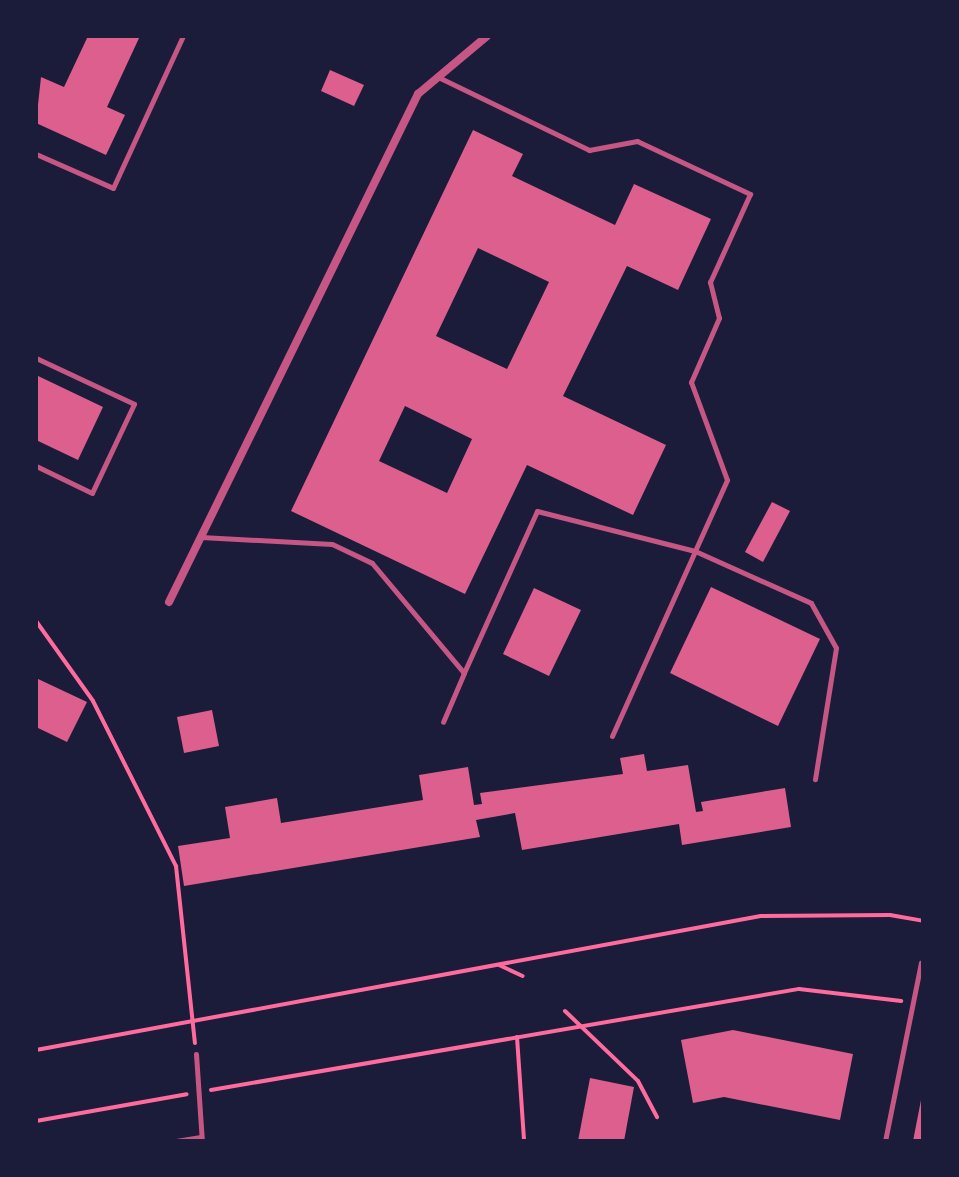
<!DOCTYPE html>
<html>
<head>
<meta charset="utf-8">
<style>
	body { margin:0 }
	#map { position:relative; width:959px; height:1177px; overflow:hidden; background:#1b1b3a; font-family:Manrope,sans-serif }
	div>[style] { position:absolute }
	.building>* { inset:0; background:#dd5f8e }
	.path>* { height:4px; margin:-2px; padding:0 2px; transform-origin:2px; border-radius:2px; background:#ff6b9d }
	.service>* { height:5px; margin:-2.5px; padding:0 2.5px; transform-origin:2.5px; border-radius:2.5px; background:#c65784 }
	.minor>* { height:8px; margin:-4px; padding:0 4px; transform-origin:4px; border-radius:4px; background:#c65784 }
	span { translate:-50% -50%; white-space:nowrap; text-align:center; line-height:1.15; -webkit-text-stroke:6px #1b1b3a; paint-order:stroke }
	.frame { position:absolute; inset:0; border:38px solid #1b1b3a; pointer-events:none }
</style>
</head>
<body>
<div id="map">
	<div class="building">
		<i style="clip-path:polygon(88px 36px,140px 36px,107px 107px,125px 115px,106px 155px,36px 123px,41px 77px,64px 87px)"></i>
		<i style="clip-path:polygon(330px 70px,364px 85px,354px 106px,321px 91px)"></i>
		<i style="clip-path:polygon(evenodd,473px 130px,523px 154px,512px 176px,615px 225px,634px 184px,711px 219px,678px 290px,627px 266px,563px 396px,666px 445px,633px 515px,527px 465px,465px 594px,291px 511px,473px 130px,478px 248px,549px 282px,507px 369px,436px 336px,478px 248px,473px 130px,405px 406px,472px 439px,447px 493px,379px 461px,405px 406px)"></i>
		<i style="clip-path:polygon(36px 375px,103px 407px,78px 460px,36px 440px)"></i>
		<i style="clip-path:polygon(772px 502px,790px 511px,763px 562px,745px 552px)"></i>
		<i style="clip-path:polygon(711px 587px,820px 639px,778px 726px,670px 673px)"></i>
		<i style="clip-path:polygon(534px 588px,581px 610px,549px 676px,503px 654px)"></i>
		<i style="clip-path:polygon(36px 678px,87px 702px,67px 742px,36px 727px)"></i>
		<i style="clip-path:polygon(212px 710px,219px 746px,184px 753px,177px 717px)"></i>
		<i style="clip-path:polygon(644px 754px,647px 771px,688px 765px,696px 812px,703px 811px,701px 802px,785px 788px,791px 827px,682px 845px,679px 824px,522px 850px,515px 813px,476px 820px,480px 837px,184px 886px,178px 846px,230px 838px,225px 807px,277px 798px,281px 823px,423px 800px,419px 775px,468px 767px,474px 805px,482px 804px,480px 793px,623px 774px,620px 758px)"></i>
		<i style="clip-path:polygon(733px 1030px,853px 1054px,840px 1120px,724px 1097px,693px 1103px,681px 1040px)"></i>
		<i style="clip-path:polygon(590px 1078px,634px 1087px,624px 1141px,578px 1141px)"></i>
		<i style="clip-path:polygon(922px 1095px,923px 1141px,913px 1141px)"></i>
	</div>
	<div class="path">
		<i style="left:36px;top:621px;width:98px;rotate:54.5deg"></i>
		<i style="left:93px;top:701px;width:185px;rotate:63.3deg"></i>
		<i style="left:176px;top:866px;width:178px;rotate:83.9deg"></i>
		<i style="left:499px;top:965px;width:26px;rotate:25deg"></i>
		<i style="left:565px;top:1011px;width:101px;rotate:43.8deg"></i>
		<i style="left:638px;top:1081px;width:41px;rotate:62.2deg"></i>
		<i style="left:517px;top:1037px;width:104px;rotate:86.1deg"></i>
		<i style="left:36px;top:1050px;width:737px;rotate:-10.47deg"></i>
		<i style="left:761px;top:916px;width:129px;rotate:-0.4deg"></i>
		<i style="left:890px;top:915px;width:34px;rotate:10deg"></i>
		<i style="left:211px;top:1090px;width:597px;rotate:-9.75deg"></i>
		<i style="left:799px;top:989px;width:103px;rotate:6.7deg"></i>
		<i style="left:36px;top:1121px;width:153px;rotate:-10.1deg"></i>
	</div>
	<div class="service">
		<i style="left:438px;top:77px;width:168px;rotate:25.8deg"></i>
		<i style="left:589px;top:150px;width:49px;rotate:-10.6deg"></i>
		<i style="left:637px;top:141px;width:125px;rotate:25.1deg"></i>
		<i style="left:750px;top:194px;width:97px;rotate:114.4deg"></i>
		<i style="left:710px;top:282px;width:37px;rotate:76deg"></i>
		<i style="left:719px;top:318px;width:70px;rotate:113.6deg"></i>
		<i style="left:691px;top:382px;width:104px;rotate:69.8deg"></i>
		<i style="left:727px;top:480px;width:78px;rotate:114.3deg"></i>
		<i style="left:695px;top:551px;width:163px;rotate:-165.8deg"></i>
		<i style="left:537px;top:511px;width:178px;rotate:114.3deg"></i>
		<i style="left:36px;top:154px;width:84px;rotate:23.8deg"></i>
		<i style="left:113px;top:188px;width:167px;rotate:-65.3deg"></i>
		<i style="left:36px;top:358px;width:108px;rotate:25.1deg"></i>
		<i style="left:134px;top:404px;width:98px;rotate:115.3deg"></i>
		<i style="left:92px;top:493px;width:62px;rotate:-154.3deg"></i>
		<i style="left:201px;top:537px;width:131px;rotate:3.1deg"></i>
		<i style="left:332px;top:544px;width:44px;rotate:25.4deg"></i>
		<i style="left:372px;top:563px;width:143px;rotate:50.1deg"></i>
		<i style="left:464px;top:673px;width:53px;rotate:113.2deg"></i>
		<i style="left:612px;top:736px;width:203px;rotate:-65.8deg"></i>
		<i style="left:695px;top:551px;width:127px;rotate:24.1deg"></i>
		<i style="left:811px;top:603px;width:51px;rotate:60.9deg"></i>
		<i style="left:836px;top:648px;width:133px;rotate:99.1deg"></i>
		<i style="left:196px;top:1054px;width:87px;rotate:86.1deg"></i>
		<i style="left:176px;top:1141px;width:25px;rotate:-9deg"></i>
		<i style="left:885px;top:1141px;width:182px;rotate:-78.6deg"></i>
	</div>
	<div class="minor">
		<i style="left:169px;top:602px;width:566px;rotate:-63.89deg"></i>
		<i style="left:418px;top:94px;width:90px;rotate:-40deg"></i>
	</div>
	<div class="frame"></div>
</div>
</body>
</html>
